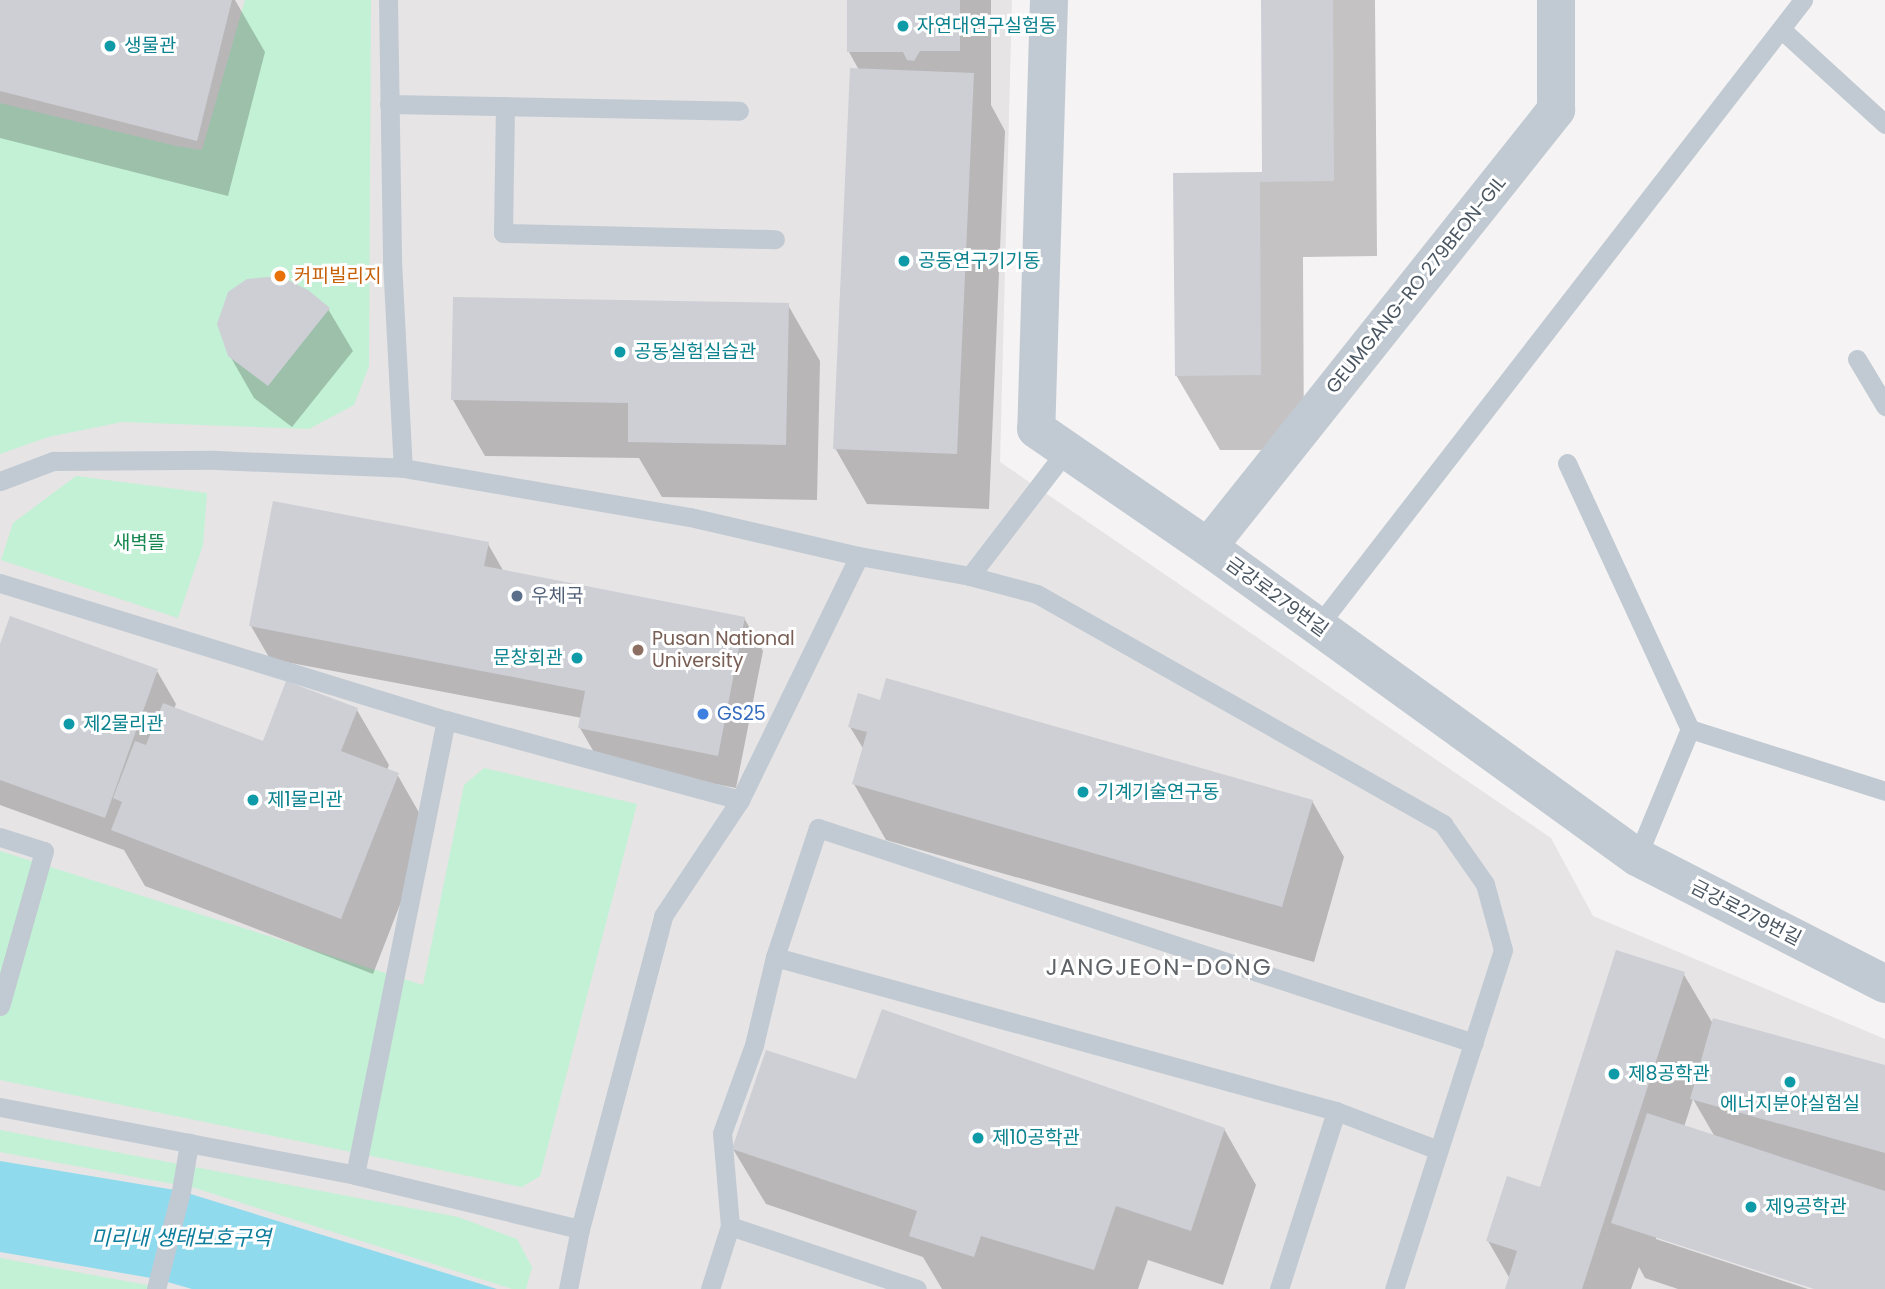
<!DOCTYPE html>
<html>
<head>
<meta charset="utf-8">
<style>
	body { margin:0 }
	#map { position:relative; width:1885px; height:1289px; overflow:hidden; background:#f5f3f3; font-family:Poppins,"Noto Sans KR",sans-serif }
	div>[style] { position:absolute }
	.education>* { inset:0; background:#e6e4e5 }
	.green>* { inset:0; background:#c3f1d5 }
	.water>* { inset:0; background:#90daee }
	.shadow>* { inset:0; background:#0003 }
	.building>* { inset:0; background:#cdcfd5 }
	.service>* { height:19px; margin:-9.5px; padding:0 9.5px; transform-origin:9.5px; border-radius:9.5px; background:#c1cad2 }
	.minor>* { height:38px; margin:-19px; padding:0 19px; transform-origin:19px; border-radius:19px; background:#c1cad2 }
	.dots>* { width:19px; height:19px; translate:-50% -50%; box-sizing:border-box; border:4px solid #fff; border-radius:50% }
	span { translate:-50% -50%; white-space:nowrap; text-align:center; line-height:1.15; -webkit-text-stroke:6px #fff; paint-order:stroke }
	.culture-label { font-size:19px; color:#0d838f }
	.left { translate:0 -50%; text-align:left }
	.right { translate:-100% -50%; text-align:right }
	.food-label { font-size:19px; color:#c56008 }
	.street-label { font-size:19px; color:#4a5661 }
	.park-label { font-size:19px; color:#17864f }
	.service-label { font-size:19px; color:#4e5e75 }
	.education-label { font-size:19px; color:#785e54 }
	.shop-label { font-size:19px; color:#366cbe }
	.water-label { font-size:21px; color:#0c7c9b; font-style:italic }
	.quarter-label { font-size:23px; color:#5f6368; letter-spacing:2px }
</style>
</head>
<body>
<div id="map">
	<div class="education">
		<i style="clip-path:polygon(0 0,1012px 0,1000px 462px,1551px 838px,1593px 916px,1885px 1039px,1885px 1289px,0 1289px)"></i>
	</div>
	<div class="green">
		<i style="clip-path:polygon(245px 0,371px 0,369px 366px,354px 405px,309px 429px,122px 422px,48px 437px,0 454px,0 103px,176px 146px,202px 150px)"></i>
		<i style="clip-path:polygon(76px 476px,207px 493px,203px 545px,178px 618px,1px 560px,13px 523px)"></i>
		<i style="clip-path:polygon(484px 768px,637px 804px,540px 1176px,522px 1187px,0 1080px,0 851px,423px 985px,464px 785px)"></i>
		<i style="clip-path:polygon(0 1130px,458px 1217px,517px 1239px,532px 1267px,526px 1289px,512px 1289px,195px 1188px,0 1152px)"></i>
		<i style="clip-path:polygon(0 1258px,169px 1289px,170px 1289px,0 1289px)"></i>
	</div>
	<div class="water">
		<i style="clip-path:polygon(0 1161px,181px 1191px,497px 1289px,192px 1289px,157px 1279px,0 1252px)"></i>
	</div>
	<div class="shadow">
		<i style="clip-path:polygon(0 0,235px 0,265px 52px,228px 196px,0 138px)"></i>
		<i style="clip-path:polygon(849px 0,991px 0,991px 105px,1005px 131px,989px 509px,867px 504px,835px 448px,859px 70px,849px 52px)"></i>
		<i style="clip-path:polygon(1263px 0,1375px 0,1377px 256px,1303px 257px,1304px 450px,1220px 450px,1176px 375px,1175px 174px,1264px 174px)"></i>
		<i style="clip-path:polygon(788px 305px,820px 361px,817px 500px,662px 497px,639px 458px,485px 456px,453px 400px)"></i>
		<i style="clip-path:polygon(328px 309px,353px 351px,292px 427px,254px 398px,230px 356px)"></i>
		<i style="clip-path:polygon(488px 544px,504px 572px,744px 618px,763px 651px,736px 788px,599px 761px,580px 728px,582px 718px,270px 659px,251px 626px)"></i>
		<i style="clip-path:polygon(0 649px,157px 671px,176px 704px,174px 709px,264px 743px,357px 710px,389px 765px,387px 770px,397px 774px,429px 830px,373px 974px,145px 886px,124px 850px,0 805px)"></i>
		<i style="clip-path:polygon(850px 727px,1312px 801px,1344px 857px,1314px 962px,886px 840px,854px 784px,864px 750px)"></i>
		<i style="clip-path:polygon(evenodd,1683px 973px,1713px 1024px,1885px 1067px,1885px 1289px,1819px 1289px,1656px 1236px,1656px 1239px,1808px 1289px,1678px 1289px,1645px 1278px,1639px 1267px,1631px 1289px,1507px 1289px,1510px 1279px,1488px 1241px,1541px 1189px,1683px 973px,1693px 1099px,1715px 1137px,1684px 1127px,1693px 1099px)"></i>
		<i style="clip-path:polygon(857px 1082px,1224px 1129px,1256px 1185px,1223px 1285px,1148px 1260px,1138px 1289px,942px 1289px,923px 1257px,766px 1204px,733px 1149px)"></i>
	</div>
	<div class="building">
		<i style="clip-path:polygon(0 0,232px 0,197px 141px,0 91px)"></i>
		<i style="clip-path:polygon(847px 0,960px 0,960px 51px,920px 51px,914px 61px,907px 60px,903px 52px,847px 52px)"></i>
		<i style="clip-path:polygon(1261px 0,1333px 0,1334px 181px,1260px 182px,1261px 375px,1175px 376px,1173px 173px,1262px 172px)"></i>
		<i style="clip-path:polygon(850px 68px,974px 73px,957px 454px,833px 449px)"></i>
		<i style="clip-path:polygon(280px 276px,308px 290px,330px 308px,268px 386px,228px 356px,217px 324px,228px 292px,247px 279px)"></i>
		<i style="clip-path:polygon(453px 297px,789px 303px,786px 445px,628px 442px,628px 403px,451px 400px)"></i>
		<i style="clip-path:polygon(273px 501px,489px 542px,484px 566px,745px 617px,718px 756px,578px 728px,585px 691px,249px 626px)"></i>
		<i style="clip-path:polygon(10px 616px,158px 669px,105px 818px,0 780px,0 644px)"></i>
		<i style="clip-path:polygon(886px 678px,1313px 800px,1282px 907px,852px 784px,867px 732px,848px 727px,858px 693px,880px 700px)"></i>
		<i style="clip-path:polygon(286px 681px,358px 708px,341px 751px,399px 773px,341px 919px,111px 830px,122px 802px,113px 798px,135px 741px,146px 745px,163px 703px,263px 741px)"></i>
		<i style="clip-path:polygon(1616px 950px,1685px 972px,1582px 1289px,1505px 1289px,1517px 1251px,1486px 1241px,1507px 1176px,1540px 1187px)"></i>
		<i style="clip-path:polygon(882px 1009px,1225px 1128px,1191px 1231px,1116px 1206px,1094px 1270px,981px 1236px,974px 1257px,909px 1236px,917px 1211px,732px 1149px,766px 1050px,856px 1079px)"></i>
		<i style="clip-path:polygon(1713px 1018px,1885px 1065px,1885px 1153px,1690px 1099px)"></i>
		<i style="clip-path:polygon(1647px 1113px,1885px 1191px,1885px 1289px,1814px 1289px,1611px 1223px)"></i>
	</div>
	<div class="service">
		<i style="left:388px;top:0;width:261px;rotate:89.1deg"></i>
		<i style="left:392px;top:261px;width:207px;rotate:87deg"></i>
		<i style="left:403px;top:468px;width:291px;rotate:9.7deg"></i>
		<i style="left:690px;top:517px;width:173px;rotate:13deg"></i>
		<i style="left:859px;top:556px;width:113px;rotate:10.2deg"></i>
		<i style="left:970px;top:576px;width:69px;rotate:15deg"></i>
		<i style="left:1037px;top:594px;width:467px;rotate:29.5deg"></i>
		<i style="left:1443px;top:824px;width:73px;rotate:55deg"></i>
		<i style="left:1485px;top:884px;width:68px;rotate:74.7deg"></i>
		<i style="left:1503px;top:950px;width:356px;rotate:107.8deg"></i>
		<i style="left:1781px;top:29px;width:141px;rotate:42.4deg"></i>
		<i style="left:389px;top:104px;width:350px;rotate:1.1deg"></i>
		<i style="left:505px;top:106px;width:127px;rotate:90.9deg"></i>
		<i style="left:503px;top:233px;width:272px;rotate:1.3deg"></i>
		<i style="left:1857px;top:359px;width:55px;rotate:59.2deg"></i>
		<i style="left:1567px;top:463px;width:293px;rotate:65.2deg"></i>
		<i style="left:1690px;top:729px;width:139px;rotate:112.5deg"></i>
		<i style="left:0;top:481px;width:57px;rotate:-20.7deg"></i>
		<i style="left:53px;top:461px;width:163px;rotate:-0.4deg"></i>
		<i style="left:216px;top:460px;width:187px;rotate:2.4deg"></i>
		<i style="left:970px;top:576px;width:158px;rotate:-52.5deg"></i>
		<i style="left:0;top:583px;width:467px;rotate:17.1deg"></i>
		<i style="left:446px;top:720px;width:305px;rotate:15.2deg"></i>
		<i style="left:1318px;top:626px;width:792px;rotate:-52.23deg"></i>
		<i style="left:1690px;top:729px;width:205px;rotate:17.6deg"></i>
		<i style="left:0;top:837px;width:46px;rotate:17.7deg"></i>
		<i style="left:44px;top:851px;width:161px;rotate:105.8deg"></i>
		<i style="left:775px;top:957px;width:582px;rotate:15.35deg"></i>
		<i style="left:1336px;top:1111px;width:109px;rotate:20.9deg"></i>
		<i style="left:0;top:1107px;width:361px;rotate:10.8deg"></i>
		<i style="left:355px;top:1175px;width:231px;rotate:13.5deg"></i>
		<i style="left:355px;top:1175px;width:464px;rotate:-78.7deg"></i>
		<i style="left:730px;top:1226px;width:197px;rotate:18.6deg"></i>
		<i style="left:156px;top:1289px;width:101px;rotate:-75.7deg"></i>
		<i style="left:181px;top:1191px;width:49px;rotate:-80.5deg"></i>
		<i style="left:568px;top:1289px;width:61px;rotate:-78.7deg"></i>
		<i style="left:580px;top:1229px;width:324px;rotate:-75.1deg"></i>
		<i style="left:663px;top:916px;width:139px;rotate:-56.4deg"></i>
		<i style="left:740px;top:800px;width:271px;rotate:-64deg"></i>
		<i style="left:710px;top:1289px;width:66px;rotate:-72.4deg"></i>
		<i style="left:730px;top:1226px;width:93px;rotate:-94.9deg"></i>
		<i style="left:722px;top:1133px;width:94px;rotate:-70deg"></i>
		<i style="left:754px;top:1045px;width:90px;rotate:-76.6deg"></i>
		<i style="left:775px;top:957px;width:136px;rotate:-71.6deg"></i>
		<i style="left:818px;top:828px;width:690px;rotate:18.15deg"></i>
		<i style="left:1279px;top:1289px;width:187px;rotate:-72.2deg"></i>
	</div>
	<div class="minor">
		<i style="left:1049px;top:0;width:429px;rotate:91.7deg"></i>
		<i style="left:1036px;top:429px;width:209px;rotate:34.5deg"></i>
		<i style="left:1208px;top:547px;width:529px;rotate:35.85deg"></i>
		<i style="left:1637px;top:857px;width:279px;rotate:27.1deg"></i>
		<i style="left:1208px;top:547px;width:559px;rotate:-51.47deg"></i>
		<i style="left:1556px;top:110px;width:110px;rotate:-90deg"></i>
	</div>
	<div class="dots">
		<i style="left:903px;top:26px;background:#0f9aa8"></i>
		<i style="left:110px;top:46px;background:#0f9aa8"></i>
		<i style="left:904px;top:261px;background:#0f9aa8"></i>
		<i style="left:280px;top:276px;background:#e8710a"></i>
		<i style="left:620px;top:352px;background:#0f9aa8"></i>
		<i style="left:517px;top:596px;background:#5c6f8a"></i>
		<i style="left:638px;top:650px;background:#8d6e63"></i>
		<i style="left:577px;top:658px;background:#0f9aa8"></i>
		<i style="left:703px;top:714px;background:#3f7fe0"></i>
		<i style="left:69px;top:724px;background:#0f9aa8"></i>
		<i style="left:1083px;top:792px;background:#0f9aa8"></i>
		<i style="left:253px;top:800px;background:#0f9aa8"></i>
		<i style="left:1614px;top:1074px;background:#0f9aa8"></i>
		<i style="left:1790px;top:1082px;background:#0f9aa8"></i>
		<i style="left:978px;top:1138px;background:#0f9aa8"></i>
		<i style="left:1751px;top:1207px;background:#0f9aa8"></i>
	</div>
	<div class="culture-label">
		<span class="left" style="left:917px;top:26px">자연대연구실험동</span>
		<span class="left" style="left:124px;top:46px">생물관</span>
		<span class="left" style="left:918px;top:261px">공동연구기기동</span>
		<span class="left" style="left:634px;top:352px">공동실험실습관</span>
		<span class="right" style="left:563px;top:658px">문창회관</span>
		<span class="left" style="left:83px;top:724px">제2물리관</span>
		<span class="left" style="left:1097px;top:792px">기계기술연구동</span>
		<span class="left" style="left:267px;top:800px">제1물리관</span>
		<span class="left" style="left:1628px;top:1074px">제8공학관</span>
		<span style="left:1790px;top:1104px">에너지분야실험실</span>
		<span class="left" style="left:992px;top:1138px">제10공학관</span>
		<span class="left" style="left:1765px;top:1207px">제9공학관</span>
	</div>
	<div class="food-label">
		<span class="left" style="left:294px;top:276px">커피빌리지</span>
	</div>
	<div class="street-label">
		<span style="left:1416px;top:285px;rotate:-51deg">GEUMGANG-RO 279BEON-GIL</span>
		<span style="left:1277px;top:597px;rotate:36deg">금강로279번길</span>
		<span style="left:1746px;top:913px;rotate:27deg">금강로279번길</span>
	</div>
	<div class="park-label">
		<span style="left:139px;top:543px">새벽뜰</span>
	</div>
	<div class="service-label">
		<span class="left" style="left:531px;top:596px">우체국</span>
	</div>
	<div class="education-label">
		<span class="left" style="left:652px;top:650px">Pusan National<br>University</span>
	</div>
	<div class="shop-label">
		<span class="left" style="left:717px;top:714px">GS25</span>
	</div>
	<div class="water-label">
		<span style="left:181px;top:1238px">미리내 생태보호구역</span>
	</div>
	<div class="quarter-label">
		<span style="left:1159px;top:967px">JANGJEON-DONG</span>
	</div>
</div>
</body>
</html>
